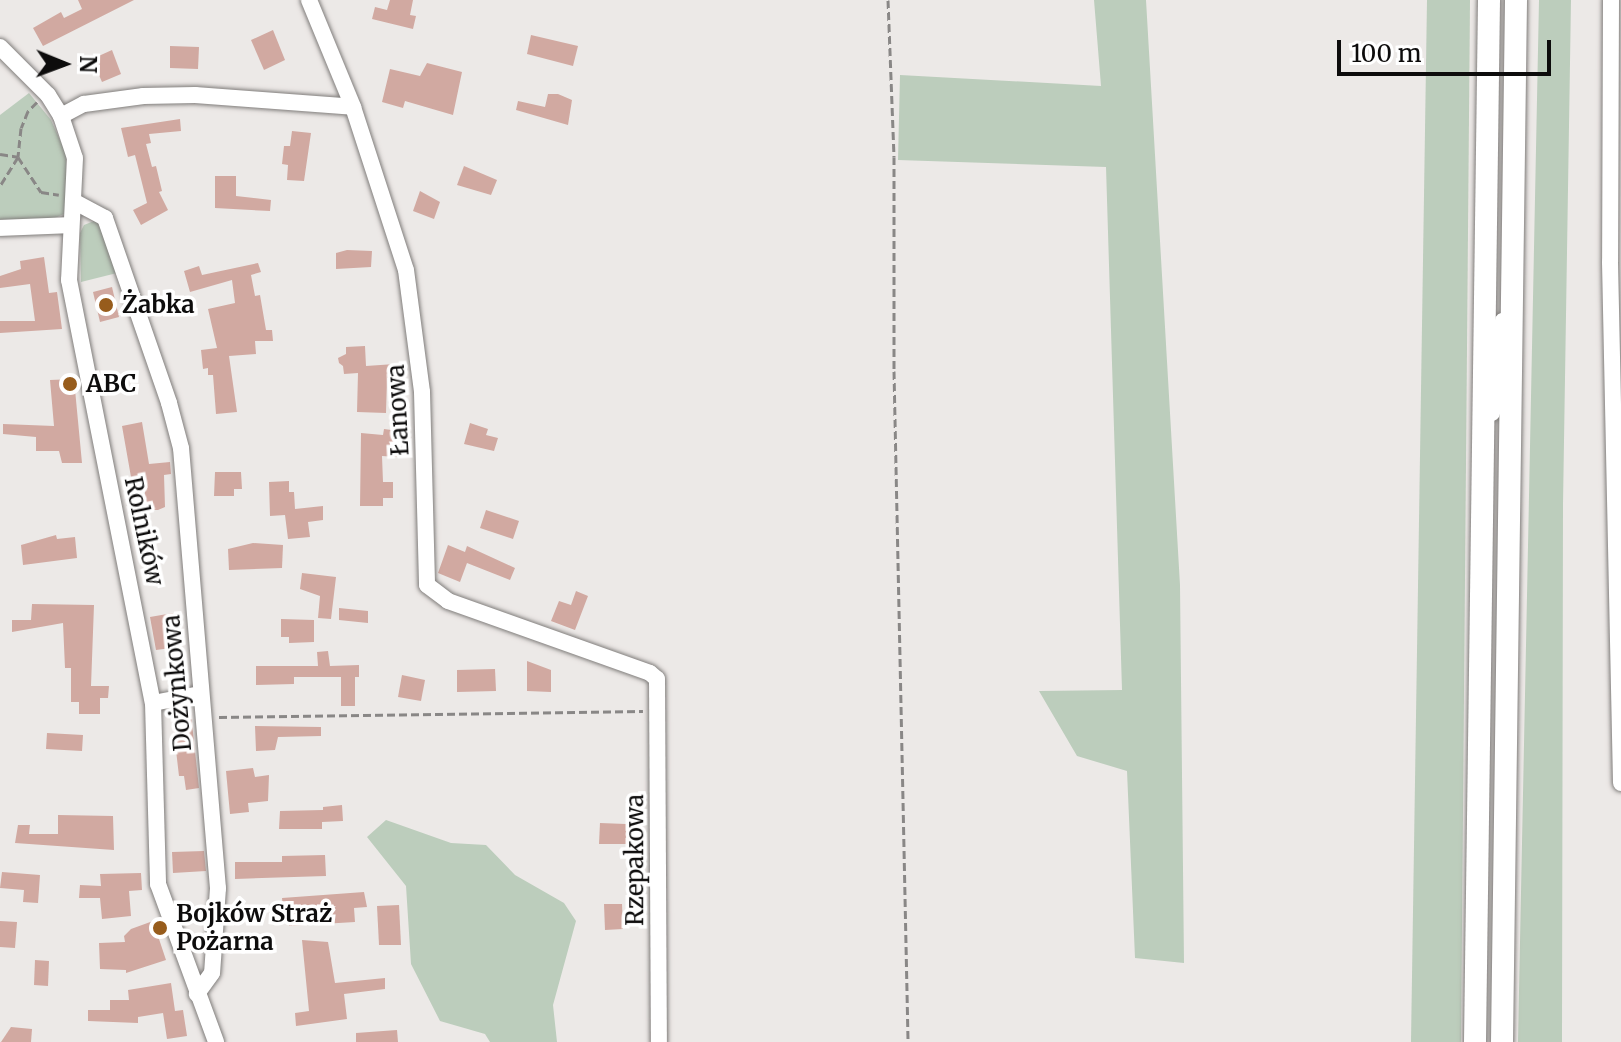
<!DOCTYPE html>
<html>
<head>
<meta charset="utf-8">
<style>
	body { margin:0 }
	#map { position:relative; width:1621px; height:1042px; overflow:hidden; background:#ece9e7; font-family:Merriweather,serif }
	div>[style] { position:absolute }
	.green>* { inset:0; background:#bccdbc }
	.building>* { inset:0; background:#d1a9a1 }
	.path>* { height:3px; margin-top:-1.5px; transform-origin:0; background:repeating-linear-gradient(90deg,#898786 0 8px,transparent 0 12px) }
	.roads { filter:drop-shadow(0 0 2px #807d7b) drop-shadow(0 0 2px #807d7b) }
	.minor>* { height:16px; margin:-8px; padding:0 8px; transform-origin:8px; border-radius:8px; background:#fff }
	.highway>* { height:22px; margin:-11px; padding:0 11px; transform-origin:11px; border-radius:11px; background:#fff }
	.dots>* { width:22px; height:22px; translate:-50% -50%; box-sizing:border-box; border:4px solid #fff; border-radius:50% }
	span { translate:-50% -50%; white-space:nowrap; text-align:center; line-height:1.15; -webkit-text-stroke:7px #fff; paint-order:stroke }
	.poi-label { font-size:24px; color:#0d0c0c; font-weight:700 }
	.left { translate:0 -50%; text-align:left }
	.street-label { font-size:24px; color:#0d0c0c }
	.north { position:absolute; left:24px; top:24px; width:80px; height:80px; -webkit-text-stroke:6px #fff; paint-order:stroke; rotate:91deg; font-size:22px; font-weight:700; line-height:32px; text-align:center; color:#0d0c0c }
	.north::after { content:''; display:block; margin:auto; width:28px; height:36px; background:#0d0c0c; clip-path:polygon(50% 0,100% 100%,50% 72%,0 100%) }
	.scale { position:absolute; left:1337px; top:40px; width:214px; height:36px; box-sizing:border-box; border:4px solid #0d0c0c; border-top:0; padding-left:10px; font-size:24px; line-height:28px; white-space:nowrap; color:#0d0c0c; -webkit-text-stroke:6px #fff; paint-order:stroke }
</style>
</head>
<body>
<div id="map">
	<div class="green">
		<i style="clip-path:polygon(1094px 0,1146px 0,1180px 585px,1184px 963px,1135px 958px,1127px 771px,1077px 756px,1039px 691px,1122px 690px,1106px 167px,898px 160px,900px 75px,1101px 86px)"></i>
		<i style="clip-path:polygon(1427px 0,1470px 0,1461px 1042px,1411px 1042px)"></i>
		<i style="clip-path:polygon(1539px 0,1571px 0,1563px 505px,1562px 1042px,1518px 1042px)"></i>
		<i style="clip-path:polygon(29px 93px,51px 120px,66px 154px,66px 213px,46px 222px,0 223px,0 115px)"></i>
		<i style="clip-path:polygon(94px 221px,99px 224px,117px 273px,81px 282px,80px 233px,84px 225px)"></i>
		<i style="clip-path:polygon(386px 820px,451px 843px,486px 845px,515px 875px,564px 903px,576px 921px,553px 1005px,557px 1042px,490px 1042px,485px 1034px,440px 1021px,411px 964px,406px 886px,367px 837px)"></i>
	</div>
	<div class="building">
		<i style="clip-path:polygon(78px 0,134px 0,43px 46px,33px 28px,61px 12px,64px 18px,82px 9px)"></i>
		<i style="clip-path:polygon(390px 0,413px 0,410px 15px,416px 16px,413px 29px,372px 19px,375px 7px,387px 10px)"></i>
		<i style="clip-path:polygon(273px 30px,285px 60px,264px 70px,251px 40px)"></i>
		<i style="clip-path:polygon(531px 35px,578px 46px,573px 66px,527px 54px)"></i>
		<i style="clip-path:polygon(170px 46px,199px 47px,198px 69px,170px 68px)"></i>
		<i style="clip-path:polygon(112px 50px,121px 74px,102px 82px,92px 59px)"></i>
		<i style="clip-path:polygon(427px 63px,462px 72px,453px 115px,405px 101px,403px 108px,382px 102px,390px 69px,420px 76px)"></i>
		<i style="clip-path:polygon(548px 94px,558px 94px,572px 100px,568px 125px,516px 110px,518px 101px,545px 107px)"></i>
		<i style="clip-path:polygon(180px 119px,181px 131px,149px 134px,151px 143px,146px 144px,152px 167px,156px 166px,162px 191px,159px 192px,168px 210px,141px 225px,133px 210px,147px 203px,135px 155px,128px 157px,121px 128px)"></i>
		<i style="clip-path:polygon(292px 131px,311px 133px,304px 181px,287px 180px,288px 165px,282px 164px,284px 146px,290px 146px)"></i>
		<i style="clip-path:polygon(464px 166px,497px 180px,491px 195px,457px 185px)"></i>
		<i style="clip-path:polygon(215px 176px,236px 176px,236px 196px,271px 200px,270px 211px,215px 208px)"></i>
		<i style="clip-path:polygon(420px 191px,440px 202px,434px 219px,413px 211px)"></i>
		<i style="clip-path:polygon(347px 250px,372px 251px,371px 267px,336px 269px,336px 253px)"></i>
		<i style="clip-path:polygon(44px 257px,49px 293px,57px 292px,62px 329px,0 333px,0 321px,35px 321px,30px 284px,0 288px,0 276px,21px 269px,20px 261px)"></i>
		<i style="clip-path:polygon(258px 263px,261px 272px,251px 275px,255px 296px,260px 295px,266px 330px,272px 330px,273px 341px,255px 341px,256px 354px,229px 356px,237px 412px,216px 414px,213px 375px,208px 375px,208px 368px,203px 369px,201px 350px,217px 348px,208px 309px,235px 303px,232px 280px,190px 292px,184px 271px,199px 266px,202px 275px)"></i>
		<i style="clip-path:polygon(112px 287px,119px 317px,100px 322px,93px 292px)"></i>
		<i style="clip-path:polygon(365px 346px,366px 366px,395px 364px,396px 378px,387px 378px,386px 413px,357px 412px,358px 373px,344px 374px,343px 366px,339px 363px,338px 358px,346px 354px,346px 347px)"></i>
		<i style="clip-path:polygon(74px 379px,82px 463px,62px 463px,59px 451px,36px 451px,36px 437px,3px 434px,3px 424px,54px 426px,50px 380px)"></i>
		<i style="clip-path:polygon(142px 422px,149px 464px,170px 462px,171px 474px,164px 475px,165px 507px,158px 510px,146px 510px,144px 476px,131px 477px,122px 426px)"></i>
		<i style="clip-path:polygon(470px 423px,488px 429px,486px 435px,498px 438px,494px 451px,464px 444px)"></i>
		<i style="clip-path:polygon(384px 429px,399px 431px,397px 457px,382px 456px,383px 482px,393px 482px,393px 498px,383px 498px,383px 506px,360px 506px,361px 433px,383px 435px)"></i>
		<i style="clip-path:polygon(215px 472px,241px 472px,242px 489px,234px 489px,234px 496px,214px 496px)"></i>
		<i style="clip-path:polygon(289px 481px,289px 492px,294px 492px,295px 509px,323px 506px,323px 520px,308px 522px,310px 537px,288px 539px,285px 515px,270px 516px,269px 482px)"></i>
		<i style="clip-path:polygon(486px 510px,519px 521px,513px 539px,480px 528px)"></i>
		<i style="clip-path:polygon(56px 535px,57px 539px,75px 537px,77px 558px,23px 565px,21px 545px)"></i>
		<i style="clip-path:polygon(253px 543px,283px 545px,282px 568px,229px 570px,228px 549px)"></i>
		<i style="clip-path:polygon(448px 545px,465px 552px,467px 546px,515px 568px,510px 580px,467px 563px,460px 582px,438px 573px)"></i>
		<i style="clip-path:polygon(302px 573px,336px 577px,331px 619px,318px 618px,320px 596px,300px 589px)"></i>
		<i style="clip-path:polygon(576px 591px,588px 596px,575px 630px,551px 621px,559px 601px,571px 605px)"></i>
		<i style="clip-path:polygon(32px 604px,94px 605px,91px 686px,109px 686px,108px 698px,100px 698px,100px 714px,79px 714px,79px 702px,71px 702px,71px 668px,65px 668px,63px 623px,12px 632px,12px 620px,31px 620px)"></i>
		<i style="clip-path:polygon(339px 608px,368px 611px,368px 623px,339px 620px)"></i>
		<i style="clip-path:polygon(173px 613px,179px 647px,156px 650px,150px 617px)"></i>
		<i style="clip-path:polygon(281px 619px,314px 620px,314px 642px,289px 643px,289px 637px,281px 637px)"></i>
		<i style="clip-path:polygon(328px 651px,330px 666px,359px 665px,359px 677px,355px 677px,355px 706px,341px 706px,341px 677px,294px 677px,294px 684px,256px 685px,256px 666px,318px 666px,317px 652px)"></i>
		<i style="clip-path:polygon(527px 661px,551px 670px,551px 692px,527px 691px)"></i>
		<i style="clip-path:polygon(495px 669px,496px 691px,457px 692px,457px 670px)"></i>
		<i style="clip-path:polygon(402px 675px,425px 680px,421px 701px,398px 697px)"></i>
		<i style="clip-path:polygon(191px 714px,199px 788px,186px 790px,184px 776px,179px 776px,172px 716px)"></i>
		<i style="clip-path:polygon(255px 726px,321px 727px,321px 736px,278px 737px,275px 750px,256px 751px)"></i>
		<i style="clip-path:polygon(47px 733px,83px 735px,82px 751px,46px 749px)"></i>
		<i style="clip-path:polygon(253px 768px,255px 777px,269px 775px,268px 801px,248px 803px,249px 812px,230px 814px,226px 771px)"></i>
		<i style="clip-path:polygon(342px 805px,343px 821px,322px 822px,322px 829px,279px 829px,280px 811px,323px 810px,323px 807px)"></i>
		<i style="clip-path:polygon(58px 815px,113px 816px,114px 850px,15px 843px,18px 825px,30px 825px,29px 834px,58px 834px)"></i>
		<i style="clip-path:polygon(600px 823px,626px 824px,626px 844px,599px 844px)"></i>
		<i style="clip-path:polygon(204px 851px,206px 871px,173px 873px,172px 852px)"></i>
		<i style="clip-path:polygon(325px 855px,326px 876px,235px 879px,235px 862px,282px 862px,282px 856px)"></i>
		<i style="clip-path:polygon(2px 872px,40px 875px,38px 903px,23px 902px,24px 890px,0 888px)"></i>
		<i style="clip-path:polygon(141px 873px,142px 890px,129px 891px,131px 916px,102px 919px,100px 898px,79px 898px,80px 885px,101px 886px,100px 874px)"></i>
		<i style="clip-path:polygon(364px 892px,367px 907px,354px 908px,355px 922px,289px 926px,288px 917px,284px 918px,282px 898px)"></i>
		<i style="clip-path:polygon(604px 904px,622px 904px,623px 929px,605px 930px)"></i>
		<i style="clip-path:polygon(399px 905px,401px 945px,379px 945px,377px 906px)"></i>
		<i style="clip-path:polygon(0 921px,17px 922px,15px 948px,0 947px)"></i>
		<i style="clip-path:polygon(153px 921px,166px 960px,126px 973px,126px 970px,100px 969px,99px 943px,125px 942px,124px 936px,131px 929px)"></i>
		<i style="clip-path:polygon(302px 940px,328px 942px,335px 983px,385px 978px,385px 989px,344px 994px,347px 1019px,296px 1026px,295px 1013px,309px 1011px)"></i>
		<i style="clip-path:polygon(35px 960px,49px 961px,48px 986px,34px 985px)"></i>
		<i style="clip-path:polygon(171px 983px,175px 1011px,183px 1010px,187px 1036px,167px 1039px,163px 1013px,138px 1017px,138px 1023px,88px 1021px,88px 1010px,110px 1010px,110px 1000px,129px 1000px,128px 990px)"></i>
		<i style="clip-path:polygon(11px 1027px,32px 1029px,31px 1042px,1px 1042px)"></i>
		<i style="clip-path:polygon(397px 1030px,398px 1042px,356px 1042px,356px 1033px)"></i>
	</div>
	<div class="path">
		<i style="left:888px;top:0;width:157px;rotate:87.8deg"></i>
		<i style="left:894px;top:157px;width:214px;rotate:90deg"></i>
		<i style="left:894px;top:371px;width:671px;rotate:88.8deg"></i>
		<i style="left:37px;top:102px;width:13px;rotate:135deg"></i>
		<i style="left:28px;top:111px;width:18px;rotate:112deg"></i>
		<i style="left:21px;top:128px;width:29px;rotate:96deg"></i>
		<i style="left:18px;top:157px;width:42px;rotate:56.7deg"></i>
		<i style="left:41px;top:192px;width:18px;rotate:9deg"></i>
		<i style="left:0;top:154px;width:18px;rotate:9deg"></i>
		<i style="left:18px;top:157px;width:34px;rotate:122deg"></i>
		<i style="left:219px;top:717px;width:424px;rotate:-0.8deg"></i>
	</div>
	<div class="roads">
		<div class="minor">
			<i style="left:309px;top:0;width:116px;rotate:67.6deg"></i>
			<i style="left:353px;top:107px;width:171px;rotate:72deg"></i>
			<i style="left:406px;top:270px;width:123px;rotate:82.5deg"></i>
			<i style="left:422px;top:392px;width:193px;rotate:88.5deg"></i>
			<i style="left:427px;top:585px;width:26px;rotate:37deg"></i>
			<i style="left:448px;top:601px;width:214px;rotate:19.6deg"></i>
			<i style="left:650px;top:673px;width:9px;rotate:41deg"></i>
			<i style="left:657px;top:679px;width:363px;rotate:89.7deg"></i>
			<i style="left:1611px;top:0;width:262px;rotate:90.2deg"></i>
			<i style="left:1610px;top:262px;width:521px;rotate:88.79deg"></i>
			<i style="left:0;top:47px;width:68px;rotate:45deg"></i>
			<i style="left:48px;top:95px;width:25px;rotate:58deg"></i>
			<i style="left:61px;top:116px;width:44px;rotate:71.6deg"></i>
			<i style="left:75px;top:158px;width:122px;rotate:92.8deg"></i>
			<i style="left:69px;top:280px;width:431px;rotate:78.8deg"></i>
			<i style="left:153px;top:703px;width:181px;rotate:88.4deg"></i>
			<i style="left:158px;top:884px;width:168px;rotate:69.8deg"></i>
			<i style="left:61px;top:116px;width:26px;rotate:-28deg"></i>
			<i style="left:84px;top:104px;width:60px;rotate:-7.7deg"></i>
			<i style="left:143px;top:96px;width:52px;rotate:-1.1deg"></i>
			<i style="left:195px;top:95px;width:158px;rotate:4.3deg"></i>
			<i style="left:75px;top:202px;width:34px;rotate:28deg"></i>
			<i style="left:105px;top:218px;width:196px;rotate:70.9deg"></i>
			<i style="left:169px;top:403px;width:47px;rotate:75.1deg"></i>
			<i style="left:181px;top:448px;width:442px;rotate:85.2deg"></i>
			<i style="left:218px;top:888px;width:85px;rotate:94deg"></i>
			<i style="left:212px;top:973px;width:26px;rotate:126deg"></i>
			<i style="left:0;top:228px;width:71px;rotate:-2.4deg"></i>
			<i style="left:1492px;top:413px;width:93px;rotate:-83.2deg"></i>
			<i style="left:153px;top:703px;width:49px;rotate:-10.6deg"></i>
		</div>
		<div class="highway">
			<i style="left:1475px;top:1042px;width:1042px;rotate:-89.23deg"></i>
			<i style="left:1502px;top:1042px;width:1042px;rotate:-89.23deg"></i>
		</div>
	</div>
	<div class="dots">
		<i style="left:106px;top:305px;background:#975c1c"></i>
		<i style="left:70px;top:384px;background:#975c1c"></i>
		<i style="left:160px;top:928px;background:#975c1c"></i>
	</div>
	<div class="poi-label">
		<span class="left" style="left:122px;top:305px">Żabka</span>
		<span class="left" style="left:86px;top:384px">ABC</span>
		<span class="left" style="left:176px;top:928px">Bojków Straż<br>Pożarna</span>
	</div>
	<div class="street-label">
		<span style="left:398px;top:410px;rotate:-93deg">Łanowa</span>
		<span style="left:144px;top:531px;rotate:78deg">Rolników</span>
		<span style="left:177px;top:683px;rotate:-95deg">Dożynkowa</span>
		<span style="left:635px;top:860px;rotate:-90deg">Rzepakowa</span>
	</div>
	<div class="north">N</div>
	<div class="scale">100 m</div>
</div>
</body>
</html>
